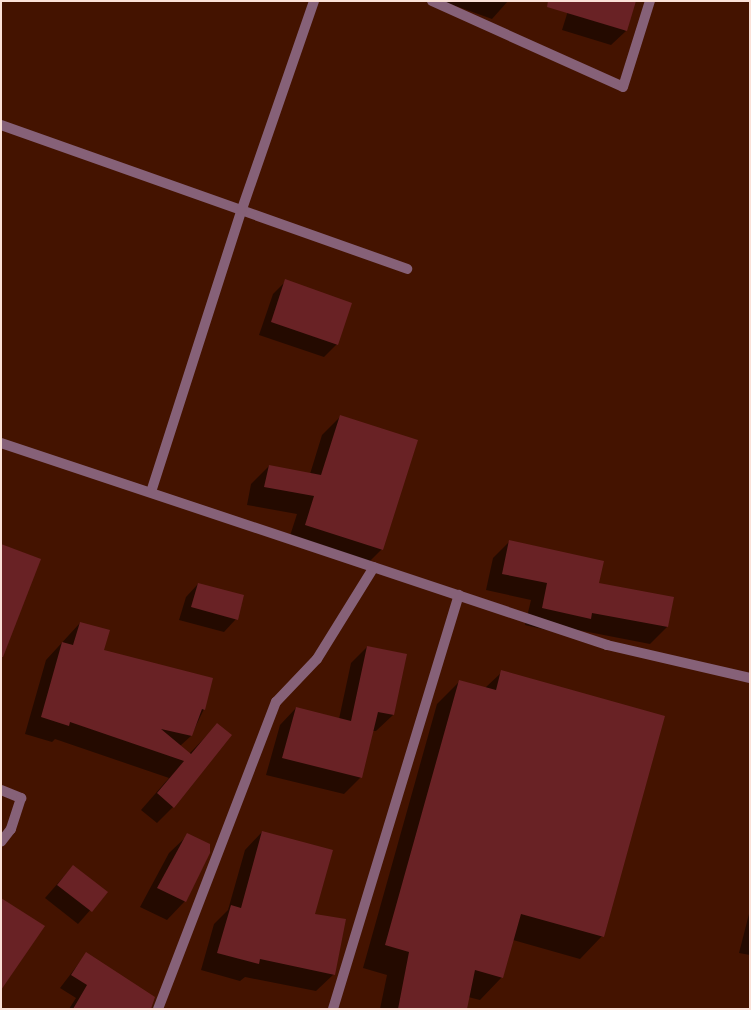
<!DOCTYPE html>
<html>
<head>
<meta charset="utf-8">
<style>
	body { margin:0 }
	#map { position:relative; width:751px; height:1010px; overflow:hidden; background:#441300; font-family:Barlow,sans-serif }
	div>[style] { position:absolute }
	.shadow>* { inset:0; background:#0007 }
	.building>* { inset:0; background:#692225 }
	.minor>* { height:10px; margin:-5px; padding:0 5px; transform-origin:5px; border-radius:5px; background:#866178 }
	.tertiary>* { height:10px; margin:-5px; padding:0 5px; transform-origin:5px; border-radius:5px; background:#866178 }
	span { translate:-50% -50%; white-space:nowrap; text-align:center; line-height:1.15; -webkit-text-stroke:4.5px #200500; paint-order:stroke }
	.frame { position:absolute; inset:0; border:2px solid #fae1d8; pointer-events:none }
</style>
</head>
<body>
<div id="map">
	<div class="shadow">
		<i style="clip-path:polygon(442px 1px,508px 1px,492px 19px)"></i>
		<i style="clip-path:polygon(571px 1px,626px 31px,611px 45px,562px 30px)"></i>
		<i style="clip-path:polygon(286px 281px,337px 344px,324px 357px,259px 335px,273px 294px)"></i>
		<i style="clip-path:polygon(340px 417px,382px 549px,364px 567px,288px 542px,297px 514px,247px 505px,251px 484px,269px 466px,310px 474px,322px 435px)"></i>
		<i style="clip-path:polygon(510px 541px,597px 584px,673px 598px,667px 627px,650px 644px,578px 630px,573px 636px,525px 625px,531px 600px,486px 590px,493px 558px)"></i>
		<i style="clip-path:polygon(198px 584px,236px 619px,224px 632px,179px 620px,186px 597px)"></i>
		<i style="clip-path:polygon(80px 623px,102px 651px,204px 709px,191px 736px,180px 746px,189px 754px,217px 725px,173px 807px,157px 823px,141px 810px,169px 778px,55px 739px,52px 742px,25px 734px,46px 660px)"></i>
		<i style="clip-path:polygon(367px 647px,405px 655px,393px 715px,376px 731px,372px 731px,361px 777px,344px 794px,266px 775px,280px 725px,296px 708px,339px 719px,351px 663px)"></i>
		<i style="clip-path:polygon(502px 672px,602px 936px,580px 959px,513px 940px,502px 977px,480px 1000px,468px 997px,466px 1009px,380px 1009px,387px 975px,363px 968px,437px 704px,460px 681px,485px 688px)"></i>
		<i style="clip-path:polygon(262px 832px,334px 974px,316px 991px,245px 977px,240px 981px,201px 970px,214px 924px,228px 910px,245px 850px)"></i>
		<i style="clip-path:polygon(188px 835px,185px 901px,167px 920px,140px 907px,169px 853px)"></i>
		<i style="clip-path:polygon(73px 866px,106px 892px,78px 924px,45px 898px)"></i>
		<i style="clip-path:polygon(750px 910px,750px 955px,739px 953px)"></i>
		<i style="clip-path:polygon(86px 954px,146px 1009px,69px 1009px,76px 998px,60px 988px)"></i>
	</div>
	<div class="building">
		<i style="clip-path:polygon(548px 1px,636px 1px,627px 31px,547px 7px)"></i>
		<i style="clip-path:polygon(285px 279px,352px 303px,338px 345px,271px 322px)"></i>
		<i style="clip-path:polygon(340px 415px,418px 440px,383px 550px,305px 525px,314px 496px,264px 487px,269px 465px,321px 475px)"></i>
		<i style="clip-path:polygon(509px 540px,604px 561px,599px 583px,674px 597px,668px 627px,592px 613px,591px 619px,542px 608px,547px 583px,502px 574px)"></i>
		<i style="clip-path:polygon(1px 544px,41px 559px,3px 657px,1px 657px)"></i>
		<i style="clip-path:polygon(198px 583px,244px 595px,238px 620px,191px 607px)"></i>
		<i style="clip-path:polygon(80px 622px,110px 630px,104px 650px,213px 678px,205px 710px,202px 709px,192px 736px,161px 729px,191px 754px,217px 723px,232px 735px,174px 808px,157px 793px,184px 761px,70px 722px,69px 726px,41px 717px,62px 642px,73px 645px)"></i>
		<i style="clip-path:polygon(367px 646px,407px 654px,394px 715px,378px 712px,362px 778px,282px 758px,296px 707px,351px 721px)"></i>
		<i style="clip-path:polygon(501px 670px,665px 716px,604px 937px,521px 914px,503px 978px,475px 970px,467px 1009px,398px 1009px,409px 952px,385px 945px,459px 680px,496px 690px)"></i>
		<i style="clip-path:polygon(262px 831px,333px 850px,315px 914px,346px 919px,335px 975px,260px 959px,259px 964px,217px 953px,231px 905px,241px 908px)"></i>
		<i style="clip-path:polygon(187px 833px,210px 844px,210px 853px,186px 902px,157px 888px)"></i>
		<i style="clip-path:polygon(73px 865px,108px 892px,92px 912px,57px 885px)"></i>
		<i style="clip-path:polygon(1px 898px,45px 926px,1px 990px)"></i>
		<i style="clip-path:polygon(86px 952px,155px 997px,151px 1009px,73px 1009px,87px 985px,71px 975px)"></i>
	</div>
	<div class="minor">
		<i style="left:432px;top:1px;width:209px;rotate:24.2deg"></i>
		<i style="left:623px;top:87px;width:90px;rotate:-72.6deg"></i>
		<i style="left:1px;top:125px;width:431px;rotate:19.5deg"></i>
		<i style="left:151px;top:492px;width:297px;rotate:-72.2deg"></i>
		<i style="left:242px;top:209px;width:220px;rotate:-70.9deg"></i>
		<i style="left:1px;top:790px;width:22px;rotate:22deg"></i>
		<i style="left:21px;top:798px;width:33px;rotate:108deg"></i>
		<i style="left:11px;top:829px;width:16px;rotate:128deg"></i>
		<i style="left:158px;top:1009px;width:329px;rotate:-69deg"></i>
		<i style="left:276px;top:702px;width:59px;rotate:-46.4deg"></i>
		<i style="left:317px;top:659px;width:108px;rotate:-58.2deg"></i>
		<i style="left:333px;top:1009px;width:433px;rotate:-73.1deg"></i>
	</div>
	<div class="tertiary">
		<i style="left:1px;top:443px;width:639px;rotate:18.43deg"></i>
		<i style="left:607px;top:645px;width:147px;rotate:13deg"></i>
	</div>
	<div class="frame"></div>
</div>
</body>
</html>
